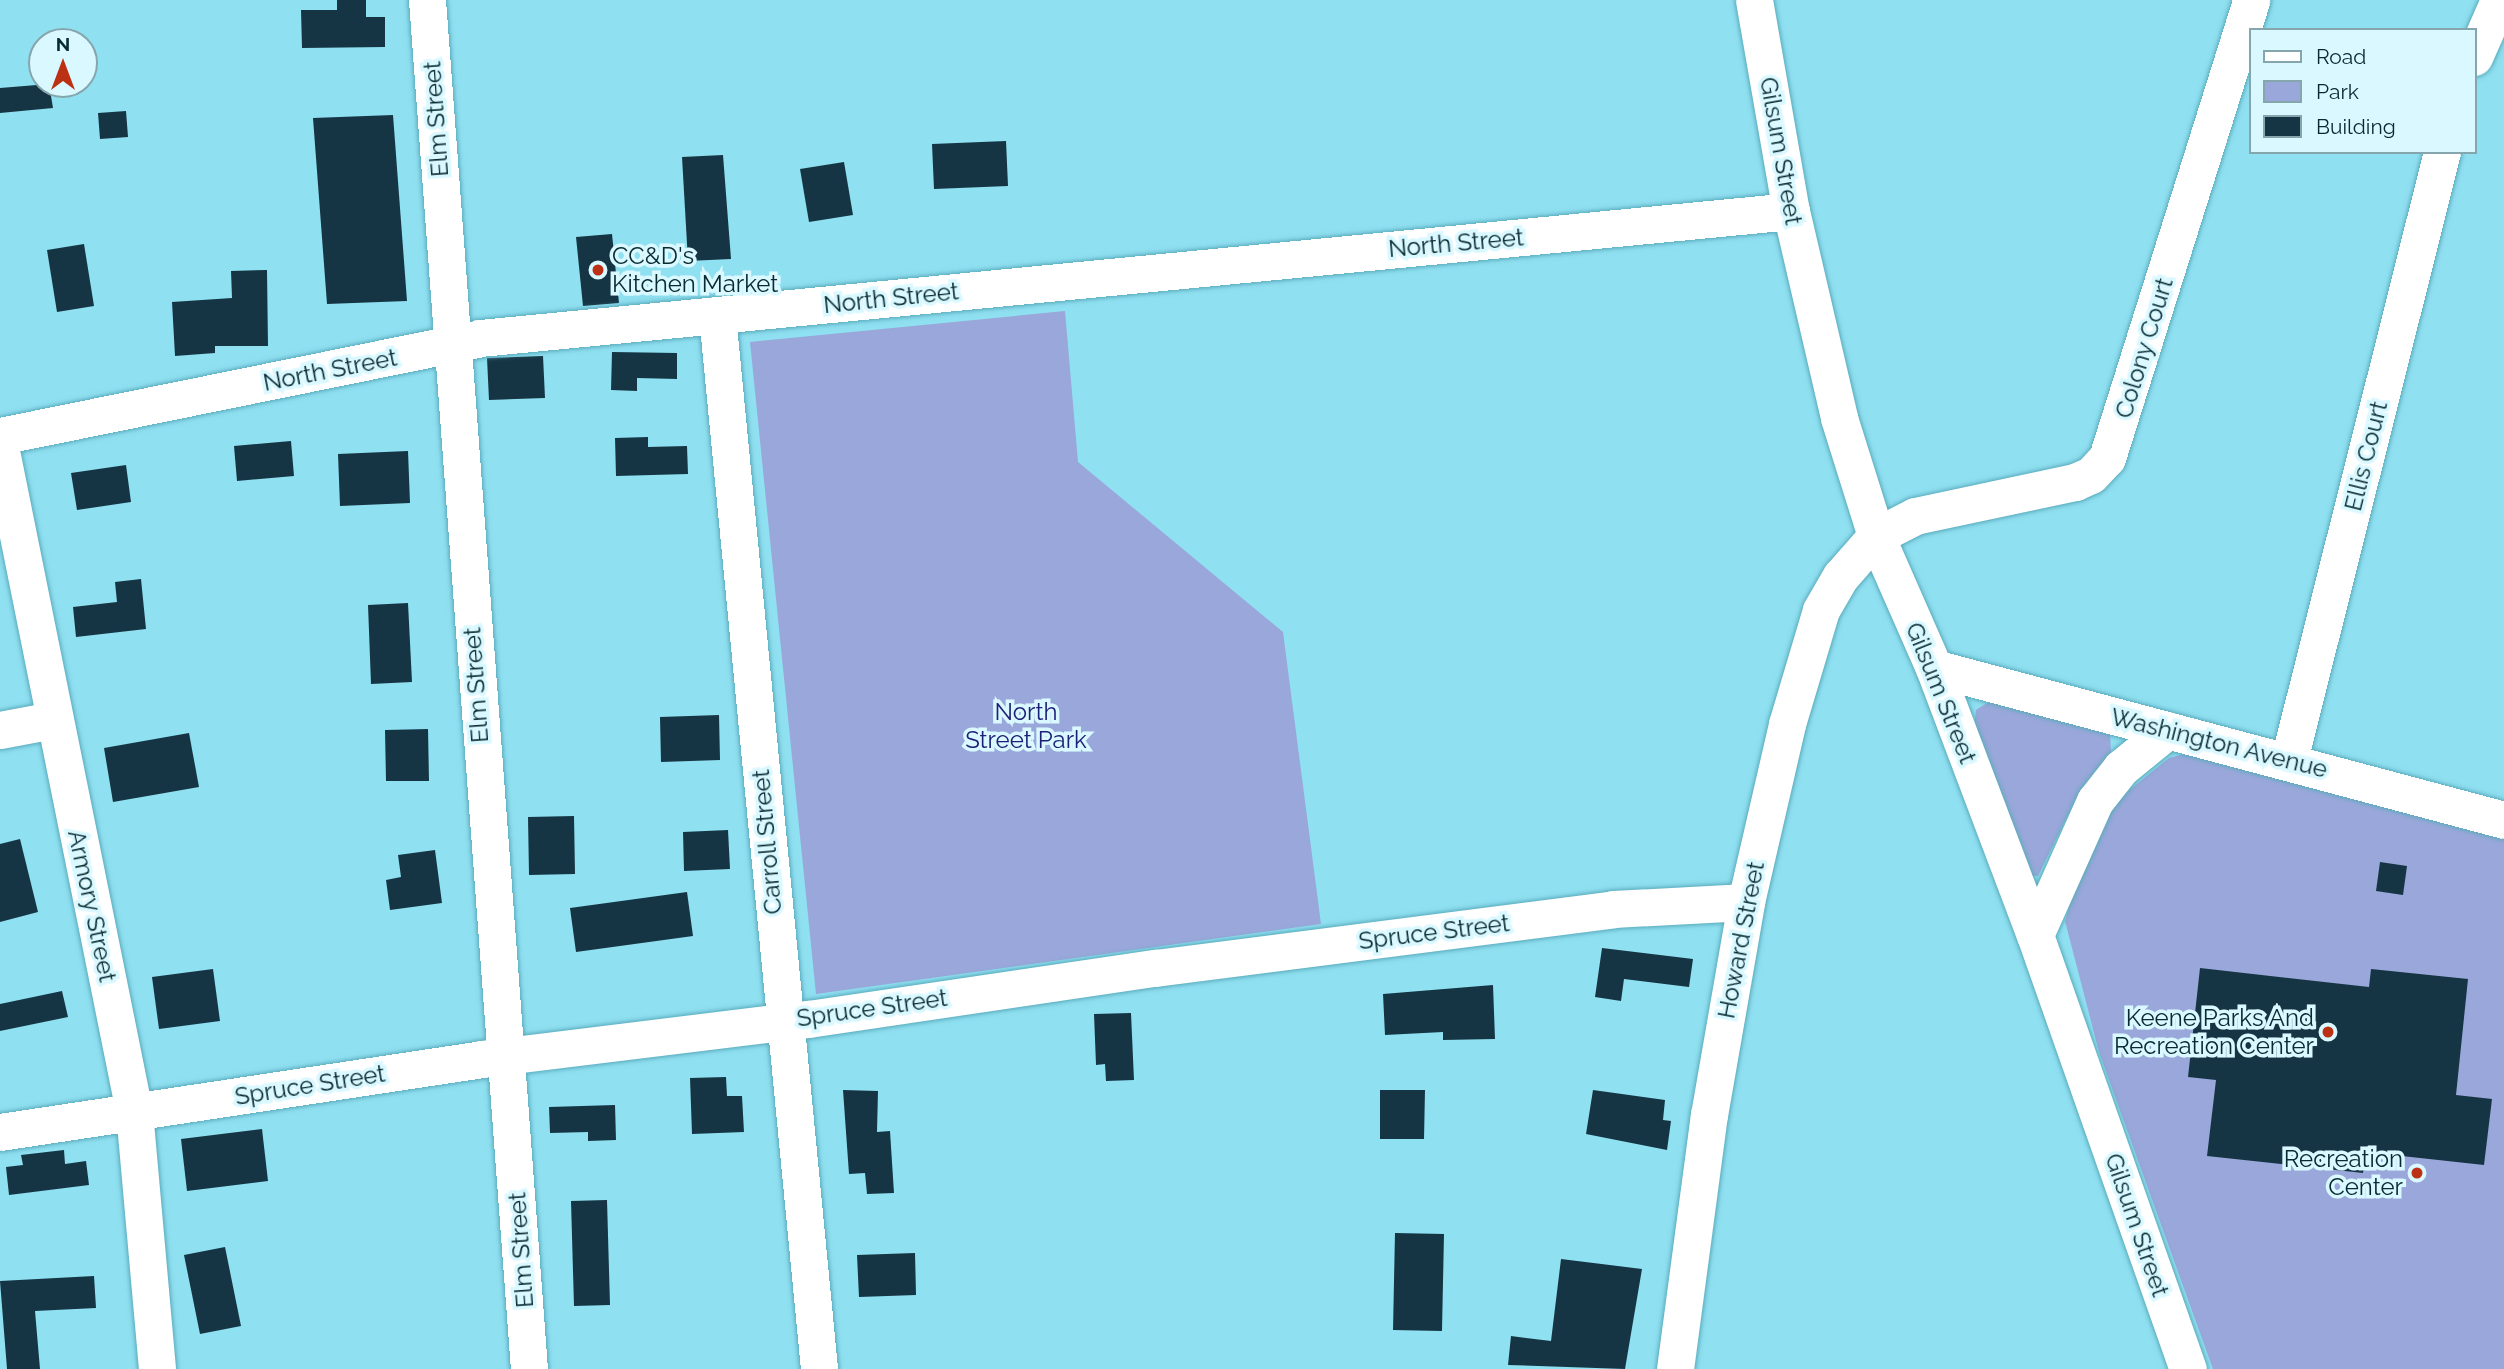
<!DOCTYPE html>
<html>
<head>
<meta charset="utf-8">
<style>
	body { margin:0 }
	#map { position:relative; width:2504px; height:1369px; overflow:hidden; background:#8fe0f1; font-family:Raleway,sans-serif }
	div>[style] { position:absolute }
	.green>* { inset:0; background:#9aa7da }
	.building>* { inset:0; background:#163544 }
	.roads { filter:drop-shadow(0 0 2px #5aabbc) drop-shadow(0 0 2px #5aabbc) }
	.minor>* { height:37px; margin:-18.5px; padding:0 18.5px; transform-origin:18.5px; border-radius:18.5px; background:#fff }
	.dots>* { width:19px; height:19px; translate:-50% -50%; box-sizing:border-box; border:4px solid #daf8ff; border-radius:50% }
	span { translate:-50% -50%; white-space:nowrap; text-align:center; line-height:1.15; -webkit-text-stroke:7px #daf8ff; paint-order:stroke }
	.street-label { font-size:24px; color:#072b31 }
	.poi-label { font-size:24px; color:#072b31 }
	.left { translate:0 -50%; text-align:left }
	.right { translate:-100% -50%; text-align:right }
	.park-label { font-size:24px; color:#1d1f76 }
	.legend { position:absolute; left:2249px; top:28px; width:228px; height:126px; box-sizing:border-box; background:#daf8ff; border:2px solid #86a6ad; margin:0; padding:9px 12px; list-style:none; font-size:21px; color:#072b31 }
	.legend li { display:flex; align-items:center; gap:14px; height:35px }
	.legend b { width:35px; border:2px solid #86a6ad }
	.north { position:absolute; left:28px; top:28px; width:70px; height:70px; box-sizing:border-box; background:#daf8ff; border:2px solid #86a6ad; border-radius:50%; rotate:0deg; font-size:19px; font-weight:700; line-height:28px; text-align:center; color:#072b31 }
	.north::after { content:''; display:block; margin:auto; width:24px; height:32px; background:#bc3114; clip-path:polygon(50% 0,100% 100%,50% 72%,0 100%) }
</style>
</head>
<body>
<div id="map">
	<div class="green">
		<i style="clip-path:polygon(1065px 311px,1078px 462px,1283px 632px,1321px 924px,816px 994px,750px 342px)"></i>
		<i style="clip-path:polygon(1987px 703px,2007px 704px,2110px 732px,2111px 754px,2080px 791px,2038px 876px,2032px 876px,1974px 727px,1976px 710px)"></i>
		<i style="clip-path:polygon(2188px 753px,2504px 835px,2504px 1369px,2213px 1369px,2099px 1052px,2065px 921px,2077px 879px,2118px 799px,2169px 758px)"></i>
	</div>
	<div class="building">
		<i style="clip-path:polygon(337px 0,366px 0,366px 17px,385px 17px,385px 47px,302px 48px,301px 10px,337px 10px)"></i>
		<i style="clip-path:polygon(49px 84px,53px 108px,0 113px,0 88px)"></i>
		<i style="clip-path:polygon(126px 111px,128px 137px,100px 139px,98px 113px)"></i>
		<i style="clip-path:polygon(393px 115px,407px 301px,327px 304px,313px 118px)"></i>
		<i style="clip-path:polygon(1006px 141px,1008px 186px,934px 189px,932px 144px)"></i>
		<i style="clip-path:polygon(723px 155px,731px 259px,688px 261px,682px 157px)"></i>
		<i style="clip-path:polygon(844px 162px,853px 215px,809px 222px,800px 169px)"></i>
		<i style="clip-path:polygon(612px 234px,619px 303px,583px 306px,576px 237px)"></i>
		<i style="clip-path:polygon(84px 244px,94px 306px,57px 312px,47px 250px)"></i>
		<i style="clip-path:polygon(267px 270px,268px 346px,215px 346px,215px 353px,175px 356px,172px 302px,232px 298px,231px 271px)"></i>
		<i style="clip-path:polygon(612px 352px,677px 353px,677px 379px,637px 378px,637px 391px,611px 390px)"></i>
		<i style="clip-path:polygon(543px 356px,545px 398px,489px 400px,487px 358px)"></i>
		<i style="clip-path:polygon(648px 437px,648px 447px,687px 446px,688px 474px,616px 476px,615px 438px)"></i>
		<i style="clip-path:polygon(291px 441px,294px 476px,237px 481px,234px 446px)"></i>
		<i style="clip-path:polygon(408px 451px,410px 503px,340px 506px,338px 454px)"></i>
		<i style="clip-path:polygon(126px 465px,131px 502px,77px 510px,71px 473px)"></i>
		<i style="clip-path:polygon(141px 579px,146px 629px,76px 637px,73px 607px,117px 602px,115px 582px)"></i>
		<i style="clip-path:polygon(408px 603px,412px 682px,371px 684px,368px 605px)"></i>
		<i style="clip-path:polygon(719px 715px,720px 760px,661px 762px,660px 717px)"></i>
		<i style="clip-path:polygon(428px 729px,429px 781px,386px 781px,385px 730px)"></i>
		<i style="clip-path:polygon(189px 733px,199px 787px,113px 802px,104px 748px)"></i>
		<i style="clip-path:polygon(574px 816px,575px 874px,529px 875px,528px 817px)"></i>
		<i style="clip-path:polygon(728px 830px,730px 869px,684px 871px,683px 832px)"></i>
		<i style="clip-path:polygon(20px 839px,38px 912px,0 922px,0 844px)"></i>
		<i style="clip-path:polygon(435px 850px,442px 903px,390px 910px,386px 880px,401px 877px,398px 855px)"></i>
		<i style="clip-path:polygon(2380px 862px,2407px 866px,2403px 895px,2376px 891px)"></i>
		<i style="clip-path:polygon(687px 892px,693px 936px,576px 952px,570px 908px)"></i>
		<i style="clip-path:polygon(1602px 948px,1693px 959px,1689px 987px,1624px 979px,1621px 1001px,1595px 997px)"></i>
		<i style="clip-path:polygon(2200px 968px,2369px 987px,2371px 969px,2468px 979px,2456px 1095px,2492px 1099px,2484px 1165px,2365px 1152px,2363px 1173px,2207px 1156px,2216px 1080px,2188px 1077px)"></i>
		<i style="clip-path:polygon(213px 969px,220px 1021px,159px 1029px,152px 977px)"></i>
		<i style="clip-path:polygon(1493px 985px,1495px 1039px,1443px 1040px,1443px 1032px,1385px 1035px,1383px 994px)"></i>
		<i style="clip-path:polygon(62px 991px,68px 1017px,0 1031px,0 1004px)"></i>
		<i style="clip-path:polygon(1131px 1013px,1134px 1080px,1106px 1081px,1105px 1064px,1096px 1065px,1094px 1014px)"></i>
		<i style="clip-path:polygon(726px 1077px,727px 1096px,742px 1096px,744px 1132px,692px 1134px,690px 1078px)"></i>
		<i style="clip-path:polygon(843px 1090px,878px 1091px,877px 1132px,890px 1131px,894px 1193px,867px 1194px,865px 1173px,849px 1174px)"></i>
		<i style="clip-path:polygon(1380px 1090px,1425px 1090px,1424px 1139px,1380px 1139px)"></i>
		<i style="clip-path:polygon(1593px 1090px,1665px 1100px,1663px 1120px,1671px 1121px,1667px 1150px,1586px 1134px)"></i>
		<i style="clip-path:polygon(615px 1105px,616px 1140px,588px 1141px,588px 1132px,550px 1133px,549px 1107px)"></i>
		<i style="clip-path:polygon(262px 1129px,268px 1181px,187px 1191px,181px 1139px)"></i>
		<i style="clip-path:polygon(64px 1150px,65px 1164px,86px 1161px,89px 1185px,9px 1195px,6px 1167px,23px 1165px,21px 1155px)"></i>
		<i style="clip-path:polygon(607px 1200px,610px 1305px,574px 1306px,571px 1201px)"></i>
		<i style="clip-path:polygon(1395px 1233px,1444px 1234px,1442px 1331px,1393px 1330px)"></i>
		<i style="clip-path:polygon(225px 1247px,241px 1326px,200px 1334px,184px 1255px)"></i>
		<i style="clip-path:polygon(915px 1253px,916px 1295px,859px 1297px,857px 1255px)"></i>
		<i style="clip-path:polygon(1561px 1259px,1642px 1269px,1625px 1369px,1508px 1365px,1511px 1336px,1551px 1341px)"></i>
		<i style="clip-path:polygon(94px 1276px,96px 1308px,35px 1311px,40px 1369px,7px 1369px,0 1281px)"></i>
	</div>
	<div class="roads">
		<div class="minor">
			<i style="left:427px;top:0;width:1373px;rotate:85.74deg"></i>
			<i style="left:1754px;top:0;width:214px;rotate:80.1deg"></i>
			<i style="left:1791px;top:211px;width:212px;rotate:76.9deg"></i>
			<i style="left:1839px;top:418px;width:124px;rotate:72.6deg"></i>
			<i style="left:1876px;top:536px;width:144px;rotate:66.3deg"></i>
			<i style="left:1934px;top:668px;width:285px;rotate:69.3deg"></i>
			<i style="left:2035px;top:935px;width:460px;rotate:70.6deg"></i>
			<i style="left:2474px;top:57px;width:62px;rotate:-66.3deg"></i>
			<i style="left:717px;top:315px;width:1059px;rotate:84.47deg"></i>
			<i style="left:0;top:436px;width:490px;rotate:-11.5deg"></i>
			<i style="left:480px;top:338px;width:1317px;rotate:-5.53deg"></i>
			<i style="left:0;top:446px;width:678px;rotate:78.61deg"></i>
			<i style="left:134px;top:1111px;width:259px;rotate:84.9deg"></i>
			<i style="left:1934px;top:668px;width:590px;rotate:14.93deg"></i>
			<i style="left:0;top:730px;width:54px;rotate:-10.7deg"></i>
			<i style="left:2289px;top:760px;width:627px;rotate:-75.88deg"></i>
			<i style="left:2035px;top:935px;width:147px;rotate:-65.9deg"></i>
			<i style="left:2095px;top:801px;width:42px;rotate:-51.8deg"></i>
			<i style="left:2121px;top:768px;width:60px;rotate:-39deg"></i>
			<i style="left:0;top:1132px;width:487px;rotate:-8.6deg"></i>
			<i style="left:481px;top:1059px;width:329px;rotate:-7deg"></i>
			<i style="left:808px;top:1019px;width:351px;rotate:-8.4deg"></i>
			<i style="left:1155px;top:968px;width:462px;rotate:-7.3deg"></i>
			<i style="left:1613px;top:909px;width:133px;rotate:-3deg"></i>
			<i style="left:1675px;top:1369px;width:256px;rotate:-82.4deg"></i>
			<i style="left:1709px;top:1115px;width:216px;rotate:-80.1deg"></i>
			<i style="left:1746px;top:902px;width:183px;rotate:-77deg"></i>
			<i style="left:1787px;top:724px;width:119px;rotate:-73.4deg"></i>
			<i style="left:1821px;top:610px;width:39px;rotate:-60deg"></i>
			<i style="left:1841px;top:576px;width:53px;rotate:-48.8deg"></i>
			<i style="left:1876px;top:536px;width:44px;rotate:-27.1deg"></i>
			<i style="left:1915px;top:516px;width:164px;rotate:-12deg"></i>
			<i style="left:2075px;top:482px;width:17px;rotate:-24deg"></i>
			<i style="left:2091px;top:475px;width:23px;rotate:-47deg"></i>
			<i style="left:2107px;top:458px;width:480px;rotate:-72.5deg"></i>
		</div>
	</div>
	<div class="dots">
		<i style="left:598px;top:270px;background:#bc3114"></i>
		<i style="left:2328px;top:1032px;background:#bc3114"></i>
		<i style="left:2417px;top:1173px;background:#bc3114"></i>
	</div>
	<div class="street-label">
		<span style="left:436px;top:119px;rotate:-94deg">Elm Street</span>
		<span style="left:1781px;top:151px;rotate:80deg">Gilsum Street</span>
		<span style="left:1456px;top:243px;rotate:-5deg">North Street</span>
		<span style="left:891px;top:298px;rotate:-6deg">North Street</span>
		<span style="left:2144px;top:348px;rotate:-73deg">Colony Court</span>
		<span style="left:330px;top:370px;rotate:-11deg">North Street</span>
		<span style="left:2366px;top:456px;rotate:-76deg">Ellis Court</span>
		<span style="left:476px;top:685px;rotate:-94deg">Elm Street</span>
		<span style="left:1941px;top:693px;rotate:68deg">Gilsum Street</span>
		<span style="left:2219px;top:743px;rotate:14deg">Washington Avenue</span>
		<span style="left:767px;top:842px;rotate:-95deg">Carroll Street</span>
		<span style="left:92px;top:906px;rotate:78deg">Armory Street</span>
		<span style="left:1434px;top:932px;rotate:-7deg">Spruce Street</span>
		<span style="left:1741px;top:940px;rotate:-79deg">Howard Street</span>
		<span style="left:872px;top:1008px;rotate:-8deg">Spruce Street</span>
		<span style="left:310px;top:1085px;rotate:-9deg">Spruce Street</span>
		<span style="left:2137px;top:1225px;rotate:71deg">Gilsum Street</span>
		<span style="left:521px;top:1250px;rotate:-94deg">Elm Street</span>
	</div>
	<div class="poi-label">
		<span class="left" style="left:612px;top:270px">CC&amp;D's<br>Kitchen Market</span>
		<span class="right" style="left:2314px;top:1032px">Keene Parks And<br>Recreation Center</span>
		<span class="right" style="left:2403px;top:1173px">Recreation<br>Center</span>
	</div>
	<div class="park-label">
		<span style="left:1026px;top:726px">North<br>Street Park</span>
	</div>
	<ul class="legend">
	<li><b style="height:9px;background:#fff"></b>Road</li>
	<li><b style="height:19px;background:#9aa7da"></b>Park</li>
	<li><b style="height:19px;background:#163544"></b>Building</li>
	</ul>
	<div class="north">N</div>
</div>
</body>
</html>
